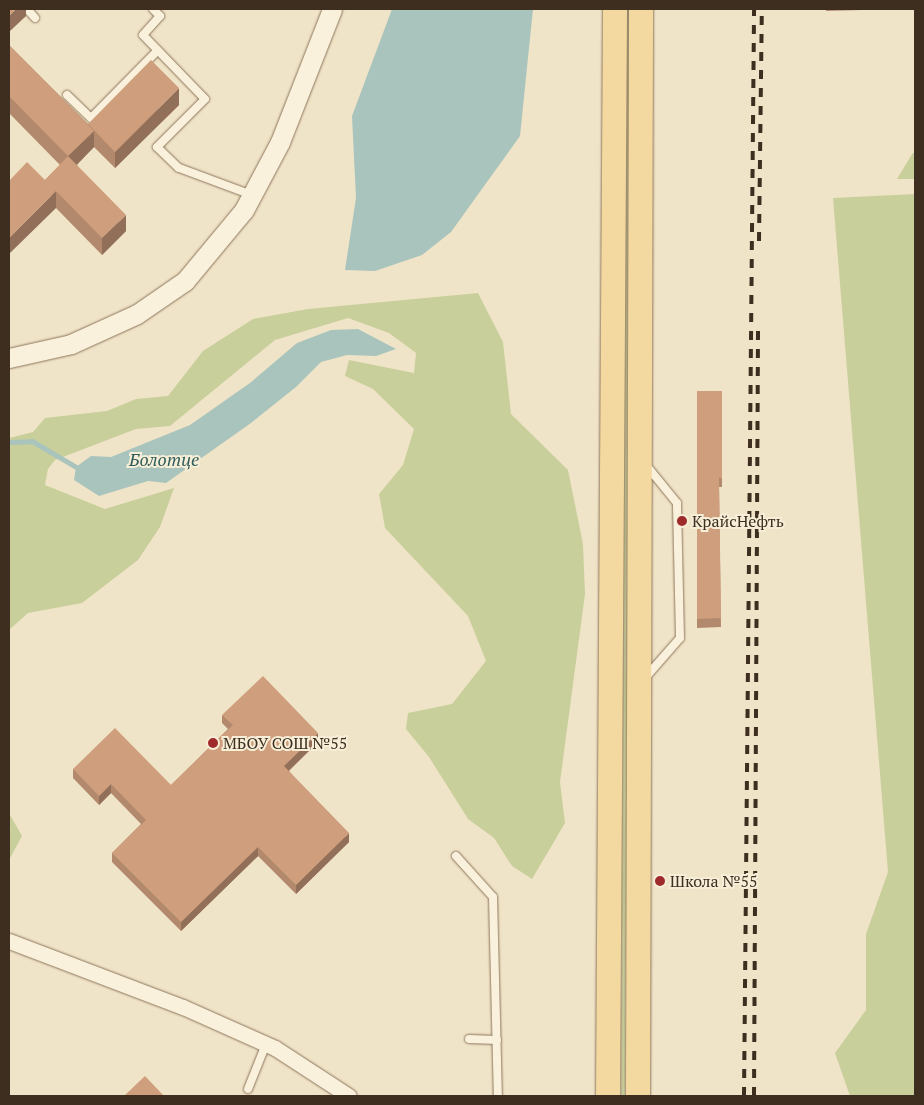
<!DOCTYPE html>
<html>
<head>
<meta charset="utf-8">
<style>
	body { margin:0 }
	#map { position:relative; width:924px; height:1105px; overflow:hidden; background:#f0e4c8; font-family:"PT Serif",serif }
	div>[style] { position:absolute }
	.green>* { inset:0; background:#c9cf9b }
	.water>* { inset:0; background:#a9c4bc }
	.stream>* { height:5px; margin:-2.5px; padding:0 2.5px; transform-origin:2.5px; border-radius:2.5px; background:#a9c4bc }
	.roads { filter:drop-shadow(0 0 1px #8d765c) drop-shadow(0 0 1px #8d765c) }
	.service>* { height:8px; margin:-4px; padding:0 4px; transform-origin:4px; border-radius:4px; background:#faf1dc }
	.minor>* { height:15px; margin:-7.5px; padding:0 7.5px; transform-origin:7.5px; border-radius:7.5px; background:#faf1dc }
	.tertiary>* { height:19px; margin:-9.5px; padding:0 9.5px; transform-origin:9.5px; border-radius:9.5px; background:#faf1dc }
	.primary>* { height:24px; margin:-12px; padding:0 12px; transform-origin:12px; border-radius:12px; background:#f3d9a0 }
	.rail>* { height:4px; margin-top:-2px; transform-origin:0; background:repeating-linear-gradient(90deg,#3d2e20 0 9px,transparent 0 18px) }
	.wall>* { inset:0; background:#b2896c }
	.shaded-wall>* { inset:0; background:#916f58 }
	.building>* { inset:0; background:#cf9f7d }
	.dots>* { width:14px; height:14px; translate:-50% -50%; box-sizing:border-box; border:2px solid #f7eed8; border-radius:50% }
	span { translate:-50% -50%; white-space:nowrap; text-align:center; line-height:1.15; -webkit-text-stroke:4px #f7eed8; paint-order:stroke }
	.poi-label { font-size:16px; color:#3d2e20 }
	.left { translate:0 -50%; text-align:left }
	.water-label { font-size:18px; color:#2f5d5a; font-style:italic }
	.frame { position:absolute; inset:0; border:10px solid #3d2e20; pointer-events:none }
</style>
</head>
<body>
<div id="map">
	<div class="green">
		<i style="clip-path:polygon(626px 9px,631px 9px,625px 1096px,621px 1096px)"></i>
		<i style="clip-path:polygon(915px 152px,915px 179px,897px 179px,912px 154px)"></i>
		<i style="clip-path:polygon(915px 194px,915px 1096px,850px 1096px,835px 1053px,866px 1010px,866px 934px,888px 872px,833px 198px)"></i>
		<i style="clip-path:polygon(478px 293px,503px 342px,511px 414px,568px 470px,583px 544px,585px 594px,560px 782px,565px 823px,532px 879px,512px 866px,494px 838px,468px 819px,429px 757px,406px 729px,408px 713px,452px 704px,486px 661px,468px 616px,385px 528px,379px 494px,403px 465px,414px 429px,373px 389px,345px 376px,349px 360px,414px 373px,416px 353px,389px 333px,348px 318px,275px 340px,170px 426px,136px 429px,55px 460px,48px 469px,45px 485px,105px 509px,174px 488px,160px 527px,138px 560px,82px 603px,28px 613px,9px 630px,9px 438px,33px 432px,45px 418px,107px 411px,136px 399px,168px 396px,203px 351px,253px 319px,308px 309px)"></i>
		<i style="clip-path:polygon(9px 813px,22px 836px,9px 860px)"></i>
	</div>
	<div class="water">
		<i style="clip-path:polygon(392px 9px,533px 9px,520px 136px,451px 232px,422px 255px,375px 271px,345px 270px,356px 198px,352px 116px)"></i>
		<i style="clip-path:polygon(358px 329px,396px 349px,376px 356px,347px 355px,321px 362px,296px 387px,251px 423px,166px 483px,148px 481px,99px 496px,74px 480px,76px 467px,91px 456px,111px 457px,190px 425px,250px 383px,297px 343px,331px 330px)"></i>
	</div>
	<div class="stream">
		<i style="left:9px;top:442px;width:23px;rotate:-2deg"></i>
		<i style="left:32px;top:441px;width:51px;rotate:30.6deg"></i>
	</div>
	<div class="roads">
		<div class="service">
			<i style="left:27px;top:9px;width:12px;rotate:48deg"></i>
			<i style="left:153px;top:9px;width:10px;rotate:45deg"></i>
			<i style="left:160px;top:16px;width:25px;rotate:132deg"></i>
			<i style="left:143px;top:35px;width:89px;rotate:45.9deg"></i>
			<i style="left:205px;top:99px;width:68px;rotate:135deg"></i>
			<i style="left:157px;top:147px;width:30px;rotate:44deg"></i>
			<i style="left:179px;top:168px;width:78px;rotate:20.3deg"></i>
			<i style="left:67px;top:95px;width:33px;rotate:44deg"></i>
			<i style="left:91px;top:118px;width:95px;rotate:-45.4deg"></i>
			<i style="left:645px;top:678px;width:53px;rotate:-48.8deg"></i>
			<i style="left:680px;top:638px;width:135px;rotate:-91.3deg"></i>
			<i style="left:677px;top:503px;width:49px;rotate:-129.2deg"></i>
			<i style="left:456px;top:856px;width:55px;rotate:47.9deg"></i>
			<i style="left:493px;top:897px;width:199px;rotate:88.6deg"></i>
			<i style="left:469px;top:1039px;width:28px;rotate:2deg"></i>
			<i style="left:248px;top:1089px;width:48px;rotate:-68.2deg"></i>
		</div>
		<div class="minor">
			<i style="left:9px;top:941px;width:186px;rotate:20.8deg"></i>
			<i style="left:183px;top:1007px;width:101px;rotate:24deg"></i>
			<i style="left:275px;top:1048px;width:88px;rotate:33deg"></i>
		</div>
		<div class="tertiary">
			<i style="left:9px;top:358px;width:64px;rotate:-12.7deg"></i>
			<i style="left:71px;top:344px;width:72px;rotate:-24.4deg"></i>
			<i style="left:137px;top:314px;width:58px;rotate:-34.5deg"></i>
			<i style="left:185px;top:281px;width:92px;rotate:-50.3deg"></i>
			<i style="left:244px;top:210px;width:77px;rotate:-62.1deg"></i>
			<i style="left:280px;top:142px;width:143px;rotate:-68.6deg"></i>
		</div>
		<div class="primary">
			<i style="left:608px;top:1096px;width:1087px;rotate:-89.63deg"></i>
			<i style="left:638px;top:1096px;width:1087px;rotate:-89.84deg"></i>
		</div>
	</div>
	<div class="rail">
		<i style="left:759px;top:241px;width:232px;rotate:-89.3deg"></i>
		<i style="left:744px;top:1096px;width:1087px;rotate:-89.47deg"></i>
		<i style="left:754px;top:1096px;width:772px;rotate:-89.7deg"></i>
	</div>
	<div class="wall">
		<i style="clip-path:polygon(826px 9px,899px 9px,826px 11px)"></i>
		<i style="clip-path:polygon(9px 45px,88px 124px,179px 105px,115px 168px,94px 147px,77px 165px,126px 231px,102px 255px,56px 208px,45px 180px,60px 165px,9px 113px)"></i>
		<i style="clip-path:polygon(697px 391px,722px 391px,722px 487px,719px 487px,721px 627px,697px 628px)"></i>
		<i style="clip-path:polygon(222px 715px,318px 742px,289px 771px,349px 842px,296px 894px,258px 856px,181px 931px,112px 862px,112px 853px,141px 824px,111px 793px,99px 805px,73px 778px,73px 769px,171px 785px,228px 729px,222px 723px)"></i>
	</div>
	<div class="shaded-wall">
		<i style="clip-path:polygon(16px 9px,26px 9px,26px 16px,9px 32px,9px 16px)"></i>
		<i style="clip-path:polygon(179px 88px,179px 105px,115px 168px,115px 152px)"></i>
		<i style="clip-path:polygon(94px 131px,94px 147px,68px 173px,68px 156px)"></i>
		<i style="clip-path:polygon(56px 191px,56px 208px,9px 254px,9px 238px)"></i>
		<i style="clip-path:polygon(126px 215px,126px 231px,102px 255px,102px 238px)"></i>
		<i style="clip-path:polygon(318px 733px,318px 742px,284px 775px,284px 766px)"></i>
		<i style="clip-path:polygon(111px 784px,111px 793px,99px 805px,99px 796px)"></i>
		<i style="clip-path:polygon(349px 833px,349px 842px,296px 894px,296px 885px)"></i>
		<i style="clip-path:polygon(258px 847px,258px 856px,181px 931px,181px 922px)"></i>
	</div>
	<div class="building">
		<i style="clip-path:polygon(9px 9px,16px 9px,9px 16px)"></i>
		<i style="clip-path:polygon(9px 45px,94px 131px,68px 156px,9px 96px)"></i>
		<i style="clip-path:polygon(151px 60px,179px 88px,115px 152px,88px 124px)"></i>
		<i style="clip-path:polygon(68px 156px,126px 215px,102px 238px,56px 191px,9px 238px,9px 181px,27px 162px,45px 180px)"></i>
		<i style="clip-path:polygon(697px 391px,722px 391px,722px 478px,719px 478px,721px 618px,697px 619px)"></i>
		<i style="clip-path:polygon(263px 676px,318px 733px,284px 766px,349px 833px,296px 885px,258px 847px,181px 922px,112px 853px,146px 820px,111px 784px,99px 796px,73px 769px,115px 728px,171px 785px,233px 725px,222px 715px)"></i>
		<i style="clip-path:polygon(145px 1076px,164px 1096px,124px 1096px)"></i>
	</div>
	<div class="dots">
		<i style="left:682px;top:521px;background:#9e2a2b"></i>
		<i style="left:213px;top:743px;background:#9e2a2b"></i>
		<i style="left:660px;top:881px;background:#9e2a2b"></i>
	</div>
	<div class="poi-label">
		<span class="left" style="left:692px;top:521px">КрайсНефть</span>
		<span class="left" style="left:223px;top:743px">МБОУ СОШ №55</span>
		<span class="left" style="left:670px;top:881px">Школа №55</span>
	</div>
	<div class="water-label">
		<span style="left:164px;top:459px">Болотце</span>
	</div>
	<div class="frame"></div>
</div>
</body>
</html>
